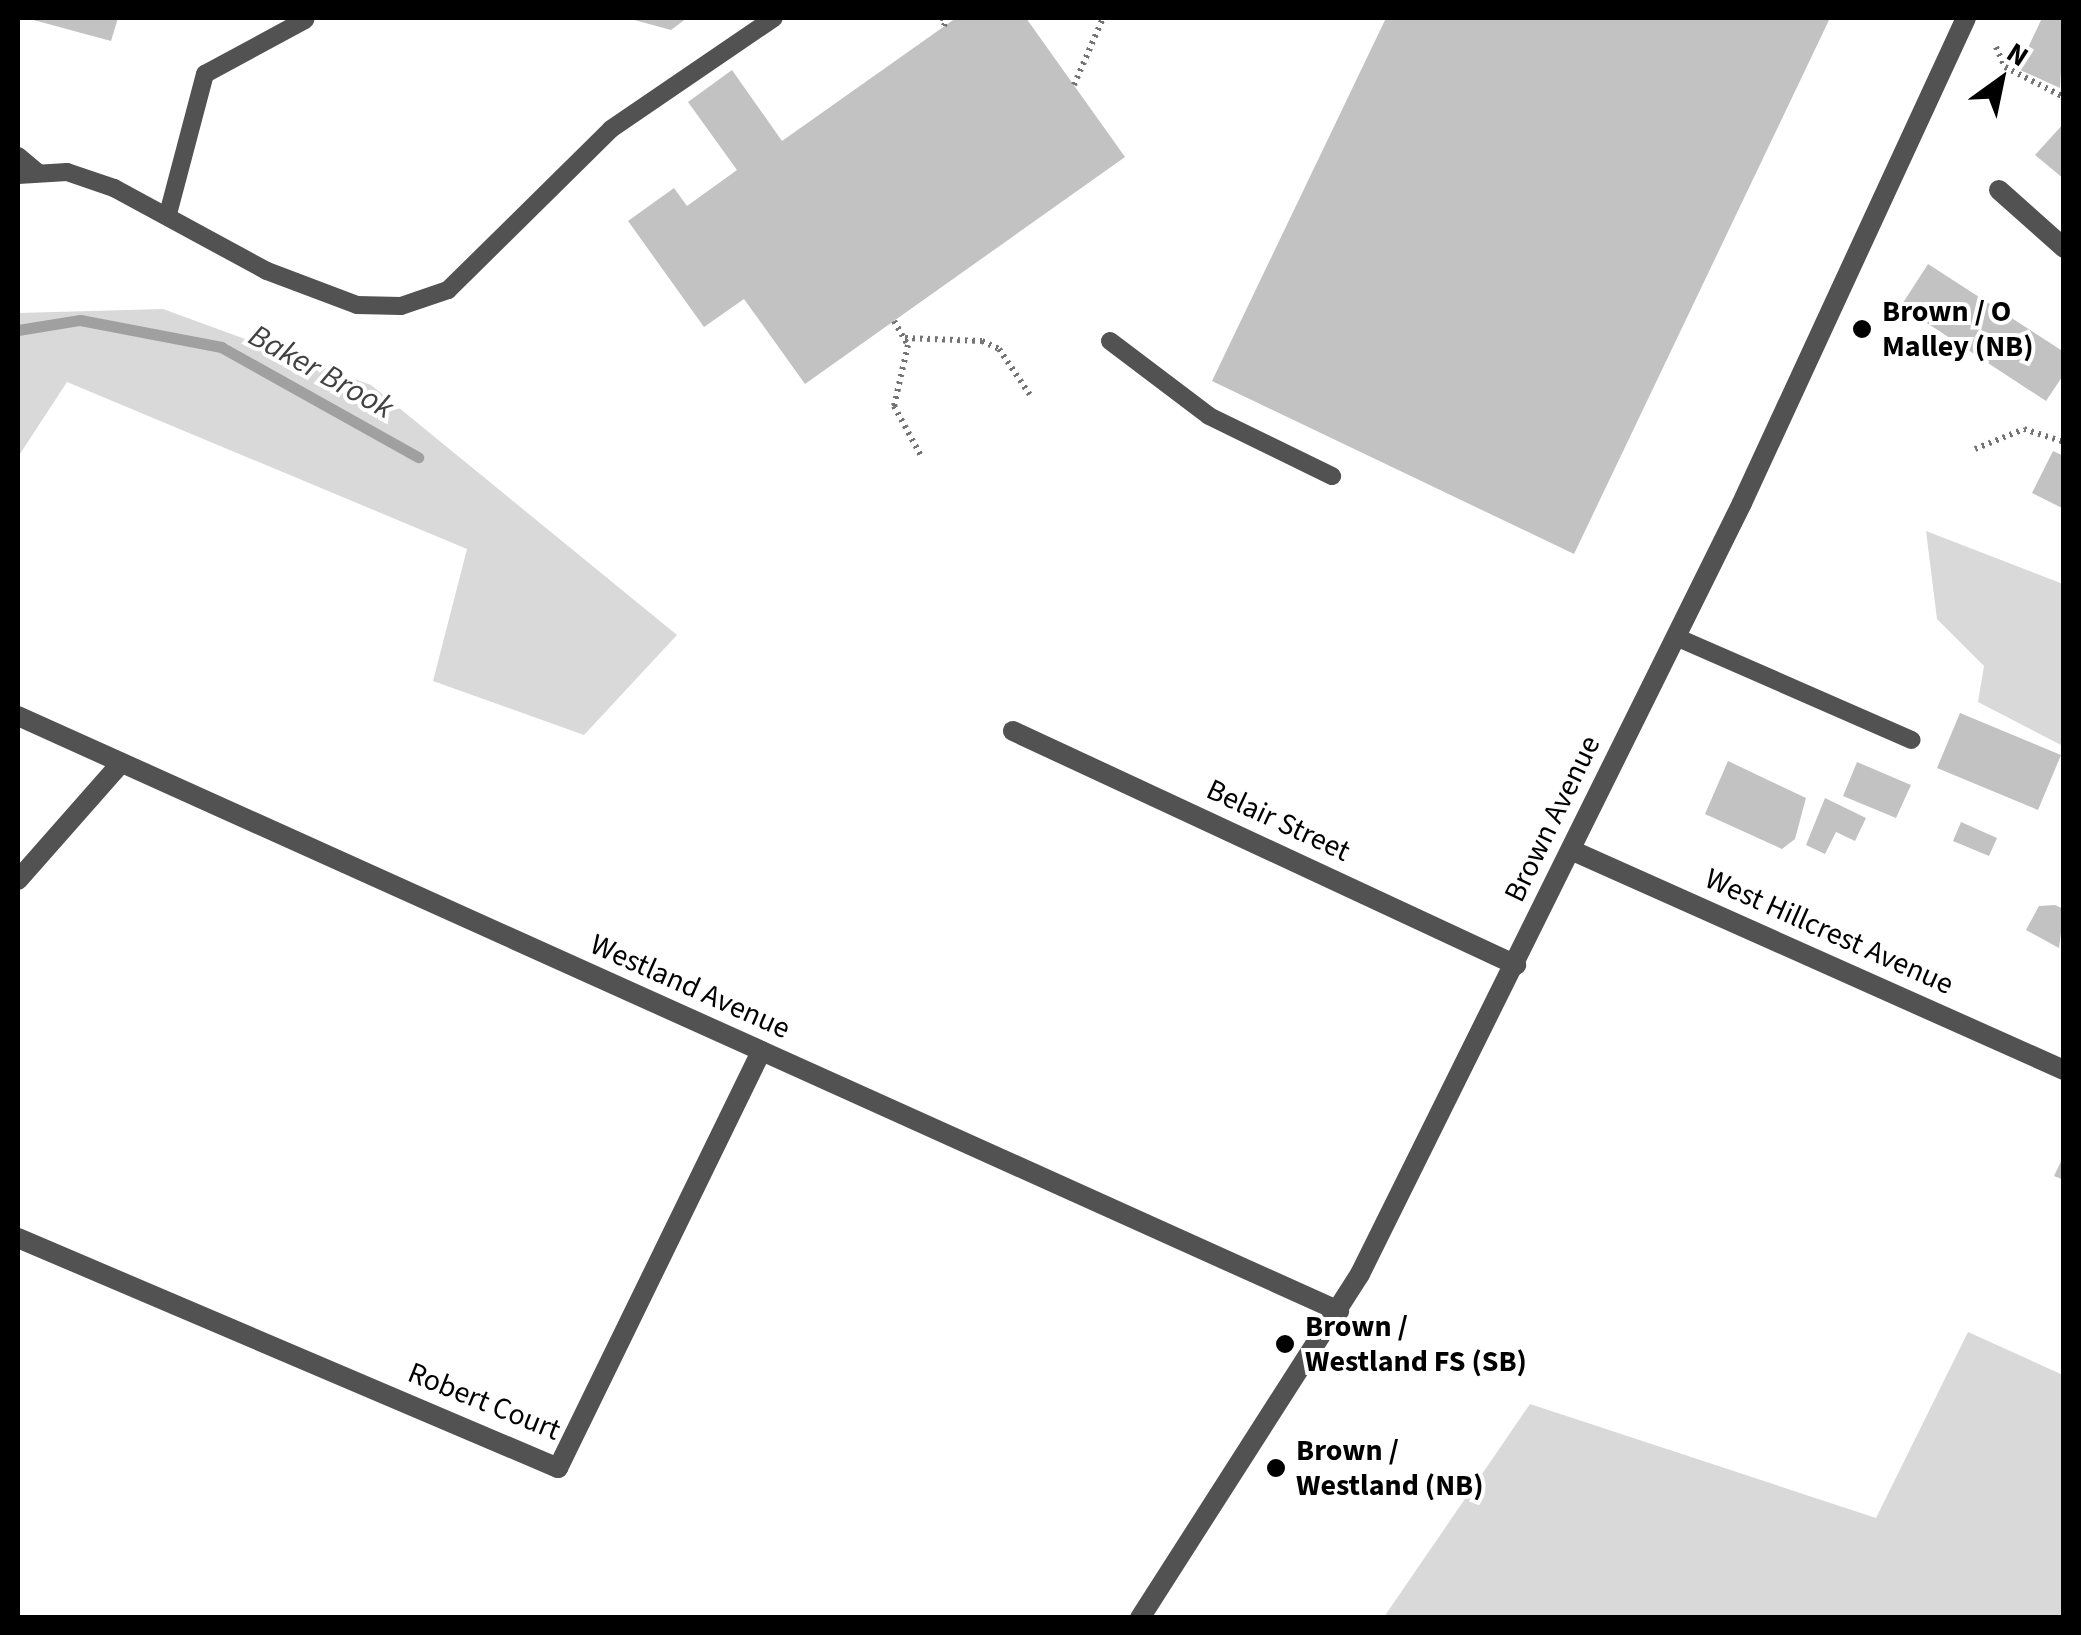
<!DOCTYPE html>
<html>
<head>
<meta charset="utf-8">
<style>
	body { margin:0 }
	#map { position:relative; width:2081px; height:1635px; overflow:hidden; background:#fff; font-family:"Source Sans 3",sans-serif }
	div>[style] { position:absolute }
	.green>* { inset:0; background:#d9d9d9 }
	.stream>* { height:11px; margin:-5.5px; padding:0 5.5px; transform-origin:5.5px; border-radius:5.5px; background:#a0a0a0 }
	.building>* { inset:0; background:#c2c2c2 }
	.path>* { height:6px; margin-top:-3px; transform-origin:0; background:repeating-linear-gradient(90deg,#747474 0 2.5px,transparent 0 7.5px) }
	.lane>* { height:18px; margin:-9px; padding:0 9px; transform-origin:9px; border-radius:9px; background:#525252 }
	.street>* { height:20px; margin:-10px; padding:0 10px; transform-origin:10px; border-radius:10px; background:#525252 }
	.dots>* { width:28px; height:28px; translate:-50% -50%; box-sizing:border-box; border:5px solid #fff; border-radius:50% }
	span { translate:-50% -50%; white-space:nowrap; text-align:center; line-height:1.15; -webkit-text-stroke:8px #fff; paint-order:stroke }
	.poi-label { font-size:30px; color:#000; font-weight:700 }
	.left { translate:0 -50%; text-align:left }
	.street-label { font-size:30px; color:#000 }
	.water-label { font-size:32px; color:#414141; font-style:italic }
	.frame { position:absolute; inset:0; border:20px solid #000; pointer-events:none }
	.north { position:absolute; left:1951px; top:30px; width:100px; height:100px; -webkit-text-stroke:8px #fff; paint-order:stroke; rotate:33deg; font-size:28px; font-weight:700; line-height:40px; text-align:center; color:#000 }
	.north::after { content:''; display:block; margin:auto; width:35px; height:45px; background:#000; clip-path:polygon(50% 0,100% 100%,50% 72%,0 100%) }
</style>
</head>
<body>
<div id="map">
	<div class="green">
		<i style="clip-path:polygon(163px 309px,371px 385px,677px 635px,584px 735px,433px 681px,467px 549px,67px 382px,18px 457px,18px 313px)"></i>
		<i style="clip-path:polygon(1926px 531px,2063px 584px,2063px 746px,1978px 702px,1984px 666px,1937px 619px)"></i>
		<i style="clip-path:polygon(1968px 1332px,2063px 1375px,2063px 1617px,1384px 1617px,1530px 1404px,1876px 1518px)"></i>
	</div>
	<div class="stream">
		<i style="left:18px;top:330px;width:63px;rotate:-9.2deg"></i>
		<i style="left:80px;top:320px;width:144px;rotate:10.8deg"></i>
		<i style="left:221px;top:347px;width:226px;rotate:29.2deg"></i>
	</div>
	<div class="building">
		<i style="clip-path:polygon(26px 18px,118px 18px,111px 41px)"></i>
		<i style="clip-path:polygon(627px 18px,687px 18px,671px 30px)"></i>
		<i style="clip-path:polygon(956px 18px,1026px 18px,1125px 157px,805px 384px,744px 299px,704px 327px,628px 221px,674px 188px,687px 206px,737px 170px,688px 102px,732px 70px,782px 141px)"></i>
		<i style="clip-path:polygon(1386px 18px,1830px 18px,1574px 554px,1212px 381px)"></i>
		<i style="clip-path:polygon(2042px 18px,2064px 18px,2060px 88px,2018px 69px)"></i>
		<i style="clip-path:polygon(2064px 123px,2064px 179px,2035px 155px)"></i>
		<i style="clip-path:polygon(1928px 264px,2064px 352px,2064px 374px,2046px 401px,1901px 306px)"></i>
		<i style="clip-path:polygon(2053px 451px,2064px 456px,2064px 509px,2032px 493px)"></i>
		<i style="clip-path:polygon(1960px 713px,2061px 755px,2038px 810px,1937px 768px)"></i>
		<i style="clip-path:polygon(1728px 761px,1806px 798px,1795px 839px,1782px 849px,1705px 814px)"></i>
		<i style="clip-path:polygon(1857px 762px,1911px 785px,1896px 818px,1843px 796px)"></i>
		<i style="clip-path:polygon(1825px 798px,1866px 818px,1855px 841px,1836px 832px,1825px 854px,1806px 845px)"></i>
		<i style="clip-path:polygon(1961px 822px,1997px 838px,1989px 856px,1953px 841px)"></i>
		<i style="clip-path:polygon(2055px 905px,2064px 909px,2059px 948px,2026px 930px,2039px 906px)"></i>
		<i style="clip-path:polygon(2064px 1155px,2064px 1180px,2054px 1176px)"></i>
	</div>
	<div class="path">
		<i style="left:943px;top:18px;width:8px;rotate:83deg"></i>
		<i style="left:944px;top:26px;width:9px;rotate:-69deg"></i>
		<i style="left:1996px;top:47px;width:22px;rotate:66deg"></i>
		<i style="left:2005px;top:67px;width:66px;rotate:27deg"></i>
		<i style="left:1074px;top:85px;width:73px;rotate:-66.6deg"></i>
		<i style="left:894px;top:321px;width:28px;rotate:60deg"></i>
		<i style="left:908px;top:345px;width:63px;rotate:102.9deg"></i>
		<i style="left:894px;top:406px;width:57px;rotate:61.6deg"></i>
		<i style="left:905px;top:338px;width:77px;rotate:2.2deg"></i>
		<i style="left:982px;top:341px;width:19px;rotate:25deg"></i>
		<i style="left:999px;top:349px;width:55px;rotate:56deg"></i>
		<i style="left:1975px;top:449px;width:53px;rotate:-22.2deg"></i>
		<i style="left:2024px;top:429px;width:42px;rotate:18deg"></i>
	</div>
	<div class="lane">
		<i style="left:18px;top:156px;width:26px;rotate:40deg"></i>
		<i style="left:18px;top:175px;width:49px;rotate:-3.5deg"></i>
		<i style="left:67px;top:172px;width:50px;rotate:18.8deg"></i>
		<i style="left:114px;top:188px;width:174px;rotate:28.5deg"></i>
		<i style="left:267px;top:271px;width:96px;rotate:20.7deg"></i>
		<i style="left:357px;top:305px;width:44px;rotate:1.3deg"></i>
		<i style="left:401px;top:306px;width:50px;rotate:-18.8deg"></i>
		<i style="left:448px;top:290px;width:229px;rotate:-44.6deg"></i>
		<i style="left:611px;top:129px;width:197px;rotate:-34.3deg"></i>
		<i style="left:168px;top:214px;width:145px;rotate:-75.2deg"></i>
		<i style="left:205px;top:74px;width:114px;rotate:-28.4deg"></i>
		<i style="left:1110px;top:341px;width:124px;rotate:37.1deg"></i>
		<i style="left:1209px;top:416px;width:137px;rotate:26deg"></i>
		<i style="left:1676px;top:637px;width:257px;rotate:23.6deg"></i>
	</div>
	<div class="street">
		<i style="left:1999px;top:190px;width:87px;rotate:41.7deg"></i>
		<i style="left:18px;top:716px;width:1449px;rotate:24.25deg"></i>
		<i style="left:1013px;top:731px;width:555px;rotate:24.95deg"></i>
		<i style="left:1571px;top:850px;width:540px;rotate:24.05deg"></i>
		<i style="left:18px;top:880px;width:156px;rotate:-48.6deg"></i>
		<i style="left:18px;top:1238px;width:587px;rotate:23.07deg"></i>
		<i style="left:558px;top:1468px;width:464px;rotate:-64deg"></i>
		<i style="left:1140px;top:1618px;width:408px;rotate:-57.4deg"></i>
		<i style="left:1360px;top:1274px;width:860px;rotate:-63.64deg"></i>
		<i style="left:1742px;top:503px;width:534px;rotate:-65.21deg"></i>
	</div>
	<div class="dots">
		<i style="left:1862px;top:329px;background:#000"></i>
		<i style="left:1285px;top:1344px;background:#000"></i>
		<i style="left:1276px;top:1468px;background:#000"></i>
	</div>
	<div class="poi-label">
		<span class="left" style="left:1882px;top:329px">Brown / O<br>Malley (NB)</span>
		<span class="left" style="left:1305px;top:1344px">Brown /<br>Westland FS (SB)</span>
		<span class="left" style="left:1296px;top:1468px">Brown /<br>Westland (NB)</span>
	</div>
	<div class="street-label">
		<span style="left:1553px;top:819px;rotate:-64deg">Brown Avenue</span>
		<span style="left:1278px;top:821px;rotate:25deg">Belair Street</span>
		<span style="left:1829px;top:932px;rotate:24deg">West Hillcrest Avenue</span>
		<span style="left:690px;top:987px;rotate:24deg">Westland Avenue</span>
		<span style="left:484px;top:1402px;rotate:22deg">Robert Court</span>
	</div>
	<div class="water-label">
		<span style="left:321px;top:372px;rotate:29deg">Baker Brook</span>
	</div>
	<div class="frame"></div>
	<div class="north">N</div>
</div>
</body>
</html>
